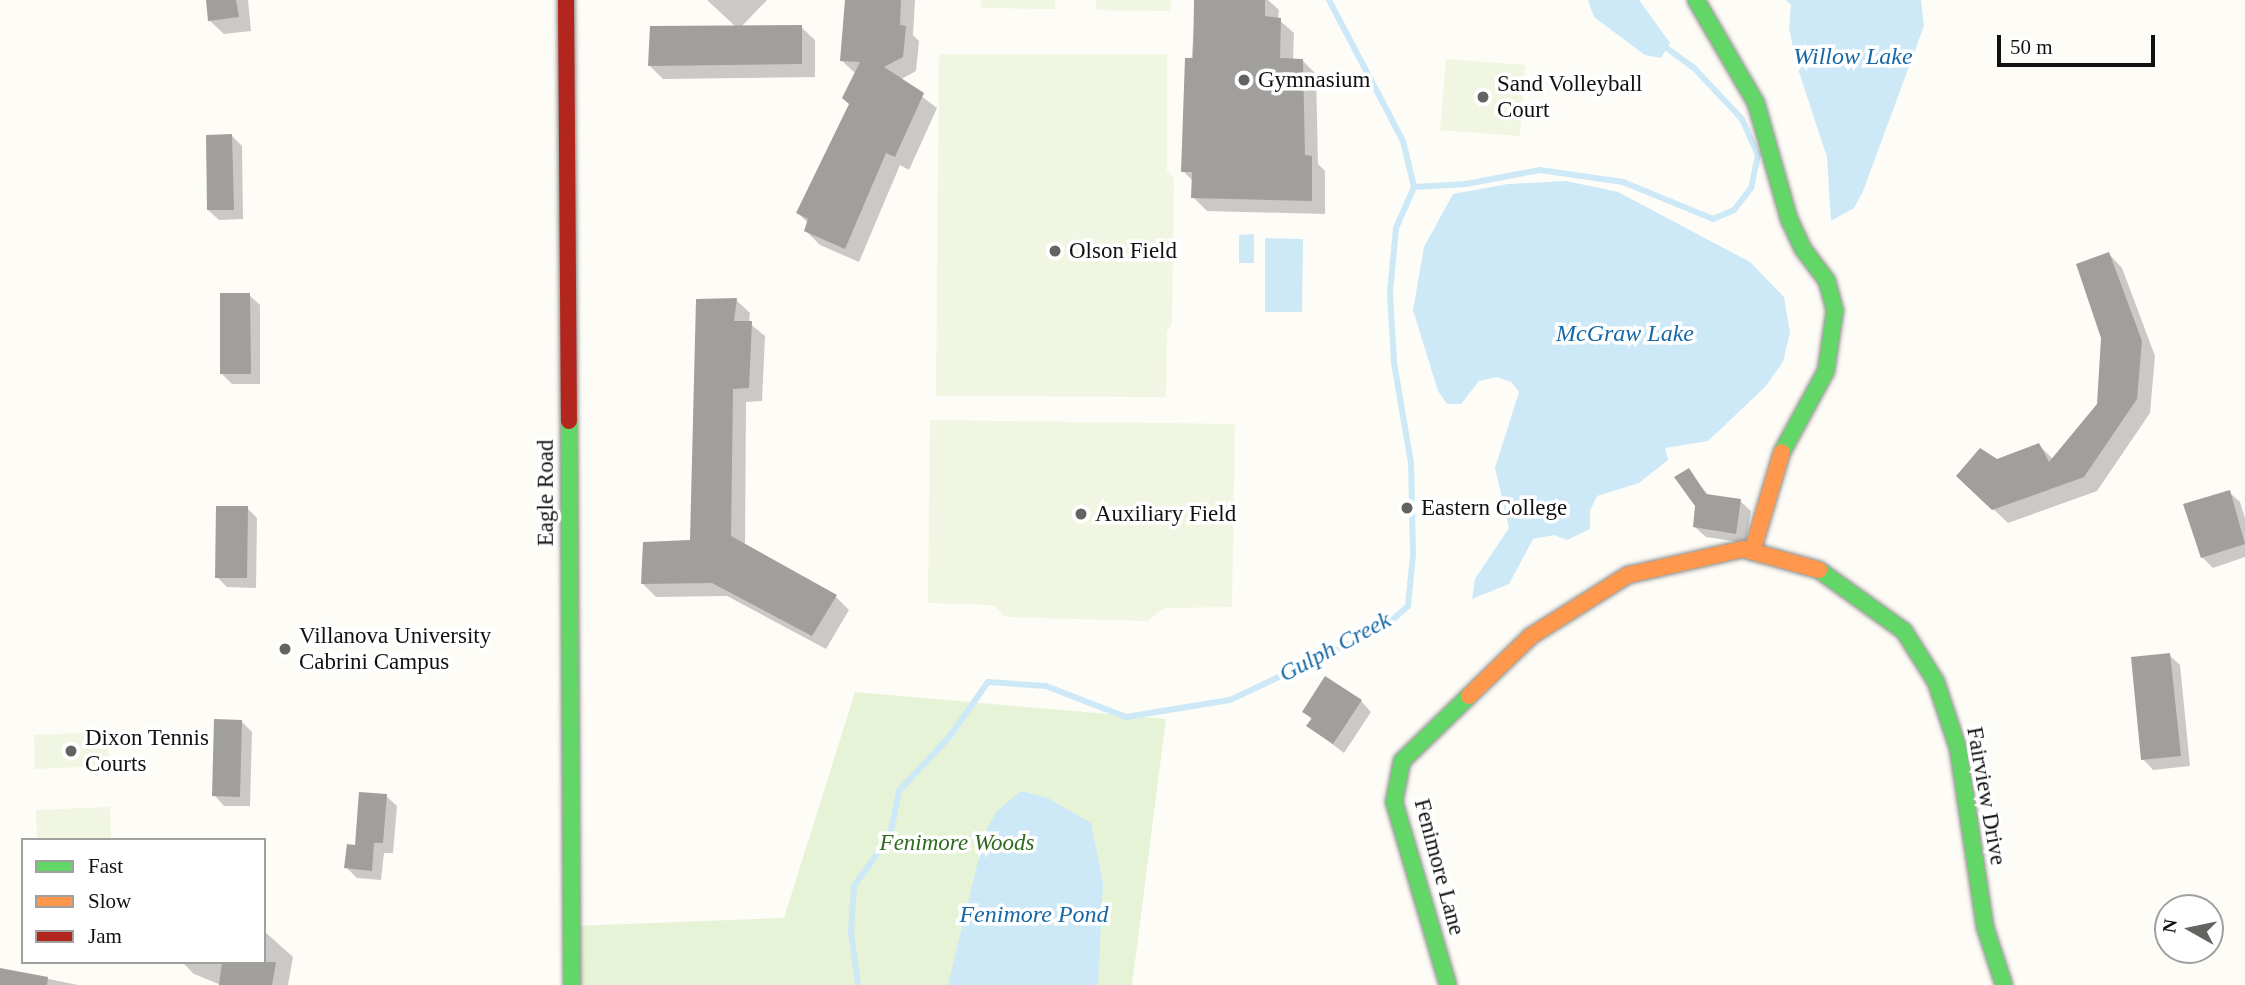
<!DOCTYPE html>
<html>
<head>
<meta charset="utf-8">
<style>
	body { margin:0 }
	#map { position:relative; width:2245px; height:985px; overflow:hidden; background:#fdfcf7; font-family:"Times New Roman",serif }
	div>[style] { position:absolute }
	.green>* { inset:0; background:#e7f3d7 }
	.pitch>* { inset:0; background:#f0f6e1 }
	.water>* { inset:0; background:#cde8f7 }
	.shadow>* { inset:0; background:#0003 }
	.stream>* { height:6px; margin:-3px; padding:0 3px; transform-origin:3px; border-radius:3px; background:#cde8f7 }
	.building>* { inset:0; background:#a19f9c }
	.roads { filter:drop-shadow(0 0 2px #8e8d8b) drop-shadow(0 0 2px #8e8d8b) }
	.fast>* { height:16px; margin:-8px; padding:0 8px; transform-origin:8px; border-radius:8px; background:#63d668 }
	.slow>* { height:16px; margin:-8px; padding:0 8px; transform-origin:8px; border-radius:8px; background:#ff974d }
	.jam>* { height:16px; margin:-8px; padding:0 8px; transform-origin:8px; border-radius:8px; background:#b3261e }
	.dots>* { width:19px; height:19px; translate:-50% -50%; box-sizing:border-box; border:4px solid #fff; border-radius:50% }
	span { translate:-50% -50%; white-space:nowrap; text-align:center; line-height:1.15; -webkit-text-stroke:7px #fff; paint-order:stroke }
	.poi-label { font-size:23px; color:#111 }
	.left { translate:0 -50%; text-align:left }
	.street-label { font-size:23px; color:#111 }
	.park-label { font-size:23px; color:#2f6b1f; font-style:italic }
	.water-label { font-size:24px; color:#1768a6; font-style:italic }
	.legend { position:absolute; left:21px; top:838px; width:245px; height:126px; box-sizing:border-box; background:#fff; border:2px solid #a0a0a0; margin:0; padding:9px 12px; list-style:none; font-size:21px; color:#111 }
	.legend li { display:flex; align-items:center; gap:14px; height:35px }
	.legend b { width:35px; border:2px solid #a0a0a0 }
	.north { position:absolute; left:2154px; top:894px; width:70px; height:70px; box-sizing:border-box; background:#fff; border:2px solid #a0a0a0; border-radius:50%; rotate:279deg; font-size:19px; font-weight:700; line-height:28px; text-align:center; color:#111 }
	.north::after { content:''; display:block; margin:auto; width:24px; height:32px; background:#646362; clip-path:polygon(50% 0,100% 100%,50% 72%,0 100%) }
	.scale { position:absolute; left:1997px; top:35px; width:158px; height:32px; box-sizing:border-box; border:4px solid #111; border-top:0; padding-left:9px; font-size:21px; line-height:24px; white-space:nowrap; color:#111; -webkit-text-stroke:5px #fff; paint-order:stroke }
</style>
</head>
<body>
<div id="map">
	<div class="green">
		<i style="clip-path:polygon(855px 692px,1166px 719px,1132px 985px,571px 985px,572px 926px,784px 918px)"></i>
	</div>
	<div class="pitch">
		<i style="clip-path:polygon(981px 0,1055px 0,1055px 9px,981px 8px)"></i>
		<i style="clip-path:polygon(1096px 0,1171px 0,1171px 11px,1096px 10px)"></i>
		<i style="clip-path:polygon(939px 54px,1167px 54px,1167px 171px,1174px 178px,1172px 324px,1167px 332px,1166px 397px,936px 396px)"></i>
		<i style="clip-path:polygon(1446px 59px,1525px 65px,1520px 136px,1440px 130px)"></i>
		<i style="clip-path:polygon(930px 420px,1235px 424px,1232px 607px,1164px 608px,1148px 621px,1006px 617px,993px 605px,928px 603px)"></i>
		<i style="clip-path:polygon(108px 732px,109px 766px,35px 769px,34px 735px)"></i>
		<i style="clip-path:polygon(110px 807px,111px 840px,37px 840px,36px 810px)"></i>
	</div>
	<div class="water">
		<i style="clip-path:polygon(1588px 0,1639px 0,1670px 43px,1661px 58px,1645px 55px,1594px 17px)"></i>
		<i style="clip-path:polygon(1786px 0,1921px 0,1924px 26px,1863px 191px,1854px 208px,1831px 221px,1827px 157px,1797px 66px,1789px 28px,1791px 5px)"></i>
		<i style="clip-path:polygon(1566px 181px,1618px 192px,1750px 262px,1784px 297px,1790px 333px,1783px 362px,1765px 387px,1708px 441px,1665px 448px,1668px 460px,1639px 483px,1597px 496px,1590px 511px,1590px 529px,1567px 540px,1554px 535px,1533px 539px,1509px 584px,1472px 599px,1475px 579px,1509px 528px,1495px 468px,1519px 392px,1511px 382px,1496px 377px,1479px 381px,1461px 404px,1447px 404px,1438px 391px,1413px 310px,1424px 247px,1453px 194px,1508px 184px)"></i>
		<i style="clip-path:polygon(1254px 234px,1254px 263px,1239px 263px,1239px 235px)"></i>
		<i style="clip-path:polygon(1265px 238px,1303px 239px,1302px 312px,1265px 312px)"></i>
		<i style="clip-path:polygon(1021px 791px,1048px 798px,1091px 823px,1103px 882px,1098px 985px,948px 985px,985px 832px,997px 811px)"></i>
	</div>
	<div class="shadow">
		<i style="clip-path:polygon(208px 0,248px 0,251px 31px,224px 34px,210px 21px)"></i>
		<i style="clip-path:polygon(707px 0,767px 0,741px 27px,801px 27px,815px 40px,815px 77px,663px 79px,649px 65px,736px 27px)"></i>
		<i style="clip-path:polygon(847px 0,915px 0,913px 35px,919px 41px,916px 71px,900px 80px,937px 108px,909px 170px,900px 165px,859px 262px,820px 245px,806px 231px,808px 223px,798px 213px,851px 104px,856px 74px,841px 60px)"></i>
		<i style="clip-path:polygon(1196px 0,1268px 0,1279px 10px,1278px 19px,1294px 33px,1293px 60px,1303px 61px,1316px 74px,1318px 164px,1325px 171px,1325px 214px,1207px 211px,1193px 197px,1194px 182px,1183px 171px)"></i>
		<i style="clip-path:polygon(232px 136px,242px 146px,243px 219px,219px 220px,208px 210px)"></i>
		<i style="clip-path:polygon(2109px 254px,2122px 268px,2155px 356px,2150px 413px,2097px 491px,2008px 523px,1972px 489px,1996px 461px,2039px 445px,2053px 459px,2098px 405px)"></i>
		<i style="clip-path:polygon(249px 295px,260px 305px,260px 384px,232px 384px,222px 374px)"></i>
		<i style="clip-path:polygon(736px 300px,750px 313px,749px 323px,765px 336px,762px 401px,746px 402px,745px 546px,836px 597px,849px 610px,826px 649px,727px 596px,656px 597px,642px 583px,692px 542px)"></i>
		<i style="clip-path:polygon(1688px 470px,1709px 496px,1740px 501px,1751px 511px,1746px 543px,1706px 537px,1695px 527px,1697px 505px)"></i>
		<i style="clip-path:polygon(2229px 492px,2240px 502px,2245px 518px,2245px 557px,2213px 568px,2202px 557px)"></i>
		<i style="clip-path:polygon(247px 508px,257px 518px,256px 588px,227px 587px,217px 577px)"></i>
		<i style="clip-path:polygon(2169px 655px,2180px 665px,2190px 766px,2153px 770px,2143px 759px)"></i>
		<i style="clip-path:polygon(1361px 701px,1371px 712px,1344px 753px,1308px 726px,1312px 720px,1304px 711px)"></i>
		<i style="clip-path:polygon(241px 721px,252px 732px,250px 806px,224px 806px,214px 795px)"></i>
		<i style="clip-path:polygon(386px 796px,397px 806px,393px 853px,384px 853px,381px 880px,357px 878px,346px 867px)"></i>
		<i style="clip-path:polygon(264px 931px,293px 957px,288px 985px,221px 985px,194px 974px,182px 962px,264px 962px)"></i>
		<i style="clip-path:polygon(0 969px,78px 985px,0 985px)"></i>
	</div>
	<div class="stream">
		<i style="left:1414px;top:187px;width:52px;rotate:-3.3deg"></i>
		<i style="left:1466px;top:184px;width:75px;rotate:-10.7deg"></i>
		<i style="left:1540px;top:170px;width:84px;rotate:8.2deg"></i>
		<i style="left:1623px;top:182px;width:97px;rotate:22.3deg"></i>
		<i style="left:1713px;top:219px;width:23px;rotate:-23deg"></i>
		<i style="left:1734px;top:210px;width:28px;rotate:-52deg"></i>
		<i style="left:1751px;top:188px;width:34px;rotate:-78deg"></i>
		<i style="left:1758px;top:155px;width:39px;rotate:-114deg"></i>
		<i style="left:1742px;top:119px;width:70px;rotate:-133.3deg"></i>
		<i style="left:1694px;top:68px;width:41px;rotate:-144deg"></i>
		<i style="left:858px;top:985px;width:53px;rotate:-97.5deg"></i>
		<i style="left:851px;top:932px;width:46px;rotate:-86.3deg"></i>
		<i style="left:854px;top:886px;width:62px;rotate:-54.2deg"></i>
		<i style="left:890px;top:836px;width:46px;rotate:-78.7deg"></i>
		<i style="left:899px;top:791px;width:75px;rotate:-47.2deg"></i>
		<i style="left:950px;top:736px;width:66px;rotate:-54.9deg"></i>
		<i style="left:988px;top:682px;width:58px;rotate:3.9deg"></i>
		<i style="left:1046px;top:686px;width:86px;rotate:21.2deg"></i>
		<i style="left:1126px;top:717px;width:105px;rotate:-9.3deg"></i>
		<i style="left:1230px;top:700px;width:169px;rotate:-25.2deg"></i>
		<i style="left:1383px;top:628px;width:33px;rotate:-41deg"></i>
		<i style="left:1408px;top:606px;width:51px;rotate:-84.4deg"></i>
		<i style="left:1413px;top:555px;width:92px;rotate:-91.2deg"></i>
		<i style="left:1411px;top:463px;width:102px;rotate:-99.6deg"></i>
		<i style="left:1394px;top:362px;width:70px;rotate:-93.3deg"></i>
		<i style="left:1390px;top:292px;width:64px;rotate:-84.6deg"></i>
		<i style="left:1396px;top:228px;width:45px;rotate:-66.3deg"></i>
		<i style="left:1414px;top:187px;width:47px;rotate:-103.4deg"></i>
		<i style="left:1403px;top:141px;width:159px;rotate:-117.7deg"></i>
	</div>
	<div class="building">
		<i style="clip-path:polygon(206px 0,236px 0,239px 17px,208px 21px)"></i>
		<i style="clip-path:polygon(845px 0,901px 0,900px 25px,906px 26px,903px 57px,884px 67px,924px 93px,895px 157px,886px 153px,845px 249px,804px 231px,808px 219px,796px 213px,849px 104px,842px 98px,860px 62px,840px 61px)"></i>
		<i style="clip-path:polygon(1194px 0,1265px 0,1265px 16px,1281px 18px,1280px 58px,1303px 59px,1305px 155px,1312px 156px,1312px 201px,1191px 198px,1192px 172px,1181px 172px,1185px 58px,1193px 58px)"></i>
		<i style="clip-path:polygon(802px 25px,802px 64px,648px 66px,650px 26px)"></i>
		<i style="clip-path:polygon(232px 134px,234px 210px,207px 210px,206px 135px)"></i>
		<i style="clip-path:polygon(2109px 252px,2142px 341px,2137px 399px,2084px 477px,1992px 510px,1956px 476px,1980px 448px,1997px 459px,2039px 443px,2049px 462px,2097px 404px,2101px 338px,2076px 264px)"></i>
		<i style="clip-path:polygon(220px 293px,250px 293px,251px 374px,220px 374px)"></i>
		<i style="clip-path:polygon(737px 298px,734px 321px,752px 321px,749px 388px,733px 389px,731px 536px,837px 595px,812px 636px,712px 583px,641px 584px,643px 542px,690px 540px,696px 299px)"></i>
		<i style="clip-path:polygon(1689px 468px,1706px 494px,1741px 499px,1736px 534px,1693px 527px,1695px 506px,1674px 477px)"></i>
		<i style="clip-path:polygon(2230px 490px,2245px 544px,2201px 558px,2183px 504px)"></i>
		<i style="clip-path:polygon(216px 506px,248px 506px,247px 578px,215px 578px)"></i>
		<i style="clip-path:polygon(2170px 653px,2181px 756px,2141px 760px,2131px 657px)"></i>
		<i style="clip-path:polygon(1325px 676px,1362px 700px,1333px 744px,1306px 726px,1312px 718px,1302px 712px)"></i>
		<i style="clip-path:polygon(214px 719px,242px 720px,240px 797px,212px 796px)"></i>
		<i style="clip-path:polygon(359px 792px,387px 794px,383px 843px,374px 843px,372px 871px,344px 868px,347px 844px,355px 845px)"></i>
		<i style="clip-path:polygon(222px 962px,276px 962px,272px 985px,219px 985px)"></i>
		<i style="clip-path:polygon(0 968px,48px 977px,47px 985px,0 985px)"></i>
	</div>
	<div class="roads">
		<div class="fast">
			<i style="left:1696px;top:0;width:119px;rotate:59.8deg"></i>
			<i style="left:1756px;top:103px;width:121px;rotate:74.1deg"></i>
			<i style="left:1789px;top:219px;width:33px;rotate:65deg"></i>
			<i style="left:1803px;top:249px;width:40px;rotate:53deg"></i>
			<i style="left:1827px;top:281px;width:30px;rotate:75deg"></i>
			<i style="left:1835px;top:310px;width:62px;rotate:98.4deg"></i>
			<i style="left:1826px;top:371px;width:92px;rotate:118.5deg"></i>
			<i style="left:569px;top:421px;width:564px;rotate:89.7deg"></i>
			<i style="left:1819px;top:570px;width:105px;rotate:35.7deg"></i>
			<i style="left:1904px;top:631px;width:60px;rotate:57.9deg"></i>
			<i style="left:1936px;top:682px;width:70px;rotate:71.6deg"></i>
			<i style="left:1958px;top:748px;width:181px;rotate:81.4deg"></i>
			<i style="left:1985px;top:927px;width:61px;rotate:71.9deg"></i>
			<i style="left:1448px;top:985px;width:191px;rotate:-106.4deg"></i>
			<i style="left:1394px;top:802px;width:42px;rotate:-79deg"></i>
			<i style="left:1402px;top:761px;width:93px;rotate:-44.1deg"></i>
		</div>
		<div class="slow">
			<i style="left:1752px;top:552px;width:104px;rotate:-73.3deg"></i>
			<i style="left:1469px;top:696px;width:86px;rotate:-44.1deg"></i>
			<i style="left:1531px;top:636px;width:115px;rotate:-32.2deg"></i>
			<i style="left:1628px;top:575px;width:118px;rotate:-12.7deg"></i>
			<i style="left:1743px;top:549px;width:79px;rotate:15.4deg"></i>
		</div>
		<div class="jam">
			<i style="left:566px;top:0;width:421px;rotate:89.6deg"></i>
		</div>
	</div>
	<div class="dots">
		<i style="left:1244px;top:80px;background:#646362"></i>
		<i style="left:1483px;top:97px;background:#646362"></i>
		<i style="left:1055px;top:251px;background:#646362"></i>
		<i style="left:1407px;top:508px;background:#646362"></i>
		<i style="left:1081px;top:514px;background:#646362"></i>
		<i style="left:285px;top:649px;background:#646362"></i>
		<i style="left:71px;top:751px;background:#646362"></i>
	</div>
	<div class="poi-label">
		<span class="left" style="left:1258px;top:80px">Gymnasium</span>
		<span class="left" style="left:1497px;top:97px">Sand Volleyball<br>Court</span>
		<span class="left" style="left:1069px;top:251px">Olson Field</span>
		<span class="left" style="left:1421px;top:508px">Eastern College</span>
		<span class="left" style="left:1095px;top:514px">Auxiliary Field</span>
		<span class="left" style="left:299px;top:649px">Villanova University<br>Cabrini Campus</span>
		<span class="left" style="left:85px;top:751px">Dixon Tennis<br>Courts</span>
	</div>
	<div class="street-label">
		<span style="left:546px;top:493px;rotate:-90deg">Eagle Road</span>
		<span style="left:1986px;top:796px;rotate:80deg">Fairview Drive</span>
		<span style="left:1439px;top:867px;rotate:75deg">Fenimore Lane</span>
	</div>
	<div class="park-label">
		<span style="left:957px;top:843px">Fenimore Woods</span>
	</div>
	<div class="water-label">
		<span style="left:1853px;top:57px">Willow Lake</span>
		<span style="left:1625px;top:334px">McGraw Lake</span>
		<span style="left:1335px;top:647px;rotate:-28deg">Gulph Creek</span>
		<span style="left:1034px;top:915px">Fenimore Pond</span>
	</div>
	<ul class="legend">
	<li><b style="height:9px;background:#63d668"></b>Fast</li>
	<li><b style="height:9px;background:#ff974d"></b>Slow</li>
	<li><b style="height:9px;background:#b3261e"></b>Jam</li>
	</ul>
	<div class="north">N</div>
	<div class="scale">50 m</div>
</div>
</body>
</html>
